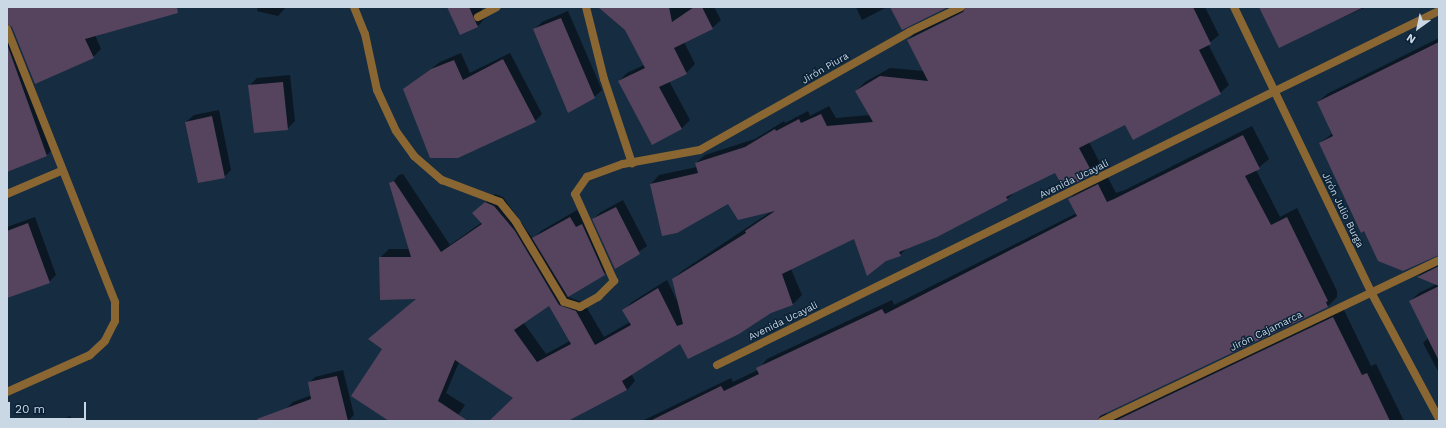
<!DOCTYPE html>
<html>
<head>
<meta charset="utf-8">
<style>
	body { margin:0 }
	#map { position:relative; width:1446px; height:428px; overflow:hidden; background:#152c41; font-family:"Work Sans",sans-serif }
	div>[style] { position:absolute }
	.shadow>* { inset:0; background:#0007 }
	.building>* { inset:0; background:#56445e }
	.minor>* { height:8px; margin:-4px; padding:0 4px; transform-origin:4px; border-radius:4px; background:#896632 }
	.tertiary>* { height:8px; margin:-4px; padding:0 4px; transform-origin:4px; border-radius:4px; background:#896632 }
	span { translate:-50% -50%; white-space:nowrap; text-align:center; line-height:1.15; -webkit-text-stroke:3px #0b2236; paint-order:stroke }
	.street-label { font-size:10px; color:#cad7e5 }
	.frame { position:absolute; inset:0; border:8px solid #cad7e5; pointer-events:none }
	.north { position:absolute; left:1398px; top:8px; width:40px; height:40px; -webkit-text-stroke:3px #0b2236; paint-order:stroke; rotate:213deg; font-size:11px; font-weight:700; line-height:16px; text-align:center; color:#cad7e5 }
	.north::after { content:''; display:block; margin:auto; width:14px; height:18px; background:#cad7e5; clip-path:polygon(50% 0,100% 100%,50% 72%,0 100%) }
	.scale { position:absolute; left:8px; top:402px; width:78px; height:18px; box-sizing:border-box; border:2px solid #cad7e5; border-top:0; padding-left:5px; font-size:12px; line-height:14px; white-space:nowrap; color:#cad7e5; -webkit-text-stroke:3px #0b2236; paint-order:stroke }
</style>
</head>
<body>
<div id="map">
	<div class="shadow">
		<i style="clip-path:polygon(7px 7px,182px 7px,95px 35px,101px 49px,93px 57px,9px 23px,55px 147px,47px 155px,7px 171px)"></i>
		<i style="clip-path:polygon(258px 7px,286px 7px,278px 16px,257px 11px)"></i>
		<i style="clip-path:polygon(448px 7px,481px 7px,486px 17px,478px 26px)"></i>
		<i style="clip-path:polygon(599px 7px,714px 7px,721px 20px,712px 28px,684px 42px,695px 64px,686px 73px,669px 81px,690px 120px,681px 129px,619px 81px,627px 73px,644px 65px,626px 29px)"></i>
		<i style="clip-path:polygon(856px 7px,887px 7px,862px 20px)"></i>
		<i style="clip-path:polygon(evenodd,966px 7px,1205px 7px,1219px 35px,1208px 44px,1229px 85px,1220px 93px,1126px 124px,1089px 142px,1101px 165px,1092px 174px,1056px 171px,1015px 192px,1007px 199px,908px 247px,900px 255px,854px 237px,791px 269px,802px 295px,793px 304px,680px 342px,631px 374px,635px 381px,627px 390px,567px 421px,490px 421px,515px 398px,459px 362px,446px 393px,465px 405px,454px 421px,391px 421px,417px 298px,380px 258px,389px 249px,409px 249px,391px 184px,399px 175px,403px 174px,450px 245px,481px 223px,482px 205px,495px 194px,503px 197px,533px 239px,541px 231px,577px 210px,612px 267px,604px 274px,566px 296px,584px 303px,604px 337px,630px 322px,623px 311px,632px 302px,667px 280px,678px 303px,673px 279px,682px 271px,772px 211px,728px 202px,663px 235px,651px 184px,659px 175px,697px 167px,696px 163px,705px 155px,755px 139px,784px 121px,785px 123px,808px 111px,810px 116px,829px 106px,836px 118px,870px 115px,856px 91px,865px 82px,890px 68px,924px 71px,908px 40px,917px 31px,966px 7px,550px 305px,570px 341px,546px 354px,523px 322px,550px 305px)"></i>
		<i style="clip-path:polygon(1260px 7px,1366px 7px,1279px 46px)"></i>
		<i style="clip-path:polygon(568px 11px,602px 90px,594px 97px,535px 29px,542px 22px)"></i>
		<i style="clip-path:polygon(1439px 38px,1439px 255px,1320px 143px,1333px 133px,1318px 102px,1327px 94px)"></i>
		<i style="clip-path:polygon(461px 53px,470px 73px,510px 53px,542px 114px,535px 121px,404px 89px,440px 62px)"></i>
		<i style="clip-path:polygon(290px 75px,295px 121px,287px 129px,250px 85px,257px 78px)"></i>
		<i style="clip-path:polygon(219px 110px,231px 170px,224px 177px,186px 122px,194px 115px)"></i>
		<i style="clip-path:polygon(1252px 126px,1269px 159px,1256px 170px,1280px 217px,1297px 208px,1337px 291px,1337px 297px,1328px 306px,1107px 411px,1106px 414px,1114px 417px,1343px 308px,1371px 366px,1376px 364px,1404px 421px,642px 421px,731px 378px,733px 382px,758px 370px,767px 359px,892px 300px,894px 305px,1077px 213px,1070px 199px,1079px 189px,1107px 176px,1116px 193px,1125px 190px)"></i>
		<i style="clip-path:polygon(623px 200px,647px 246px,615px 268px,593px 219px,601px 212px)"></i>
		<i style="clip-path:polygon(35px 217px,56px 275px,49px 282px,7px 297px,7px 227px)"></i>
		<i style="clip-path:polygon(1439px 262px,1439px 373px,1423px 343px,1428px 338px,1410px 301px,1419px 293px,1437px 284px,1418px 276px,1426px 269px)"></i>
		<i style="clip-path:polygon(343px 370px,354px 415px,348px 421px,291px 421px,287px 408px,293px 402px,312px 395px,309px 383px,315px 377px)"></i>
		<i style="clip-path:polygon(70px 416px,73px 421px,61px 421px)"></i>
	</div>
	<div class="building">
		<i style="clip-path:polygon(7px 7px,177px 7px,178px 13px,85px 39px,94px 58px,35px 84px,12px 27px,7px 24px)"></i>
		<i style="clip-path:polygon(447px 7px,469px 7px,478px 27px,460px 35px)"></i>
		<i style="clip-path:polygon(598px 7px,669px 7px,672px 22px,694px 7px,702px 7px,713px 29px,674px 48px,687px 74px,659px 87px,682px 129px,652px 145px,618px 81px,645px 68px,625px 30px)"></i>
		<i style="clip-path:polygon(890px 7px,948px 7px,902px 30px)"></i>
		<i style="clip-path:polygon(evenodd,966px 7px,1193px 7px,1211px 44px,1199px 50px,1221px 94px,1133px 140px,1125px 125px,1079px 148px,1093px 174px,1064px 189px,1055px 173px,1006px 197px,1008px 200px,937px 237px,899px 252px,901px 256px,886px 261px,867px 276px,854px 239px,782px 274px,793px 305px,771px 313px,739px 334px,688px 359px,680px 344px,622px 381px,627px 390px,568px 421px,489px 421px,513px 398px,455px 360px,438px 401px,468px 421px,389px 421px,351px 396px,382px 349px,368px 339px,416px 299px,380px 300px,379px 257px,411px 257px,389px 183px,394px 181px,441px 252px,482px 224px,472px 213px,485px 202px,494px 206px,515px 231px,559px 305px,576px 311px,595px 345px,631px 325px,622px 310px,658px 288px,677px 326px,683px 324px,672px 279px,746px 233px,745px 231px,775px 211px,738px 220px,728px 204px,677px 233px,662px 236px,650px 184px,698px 173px,695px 163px,745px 147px,775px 129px,776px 131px,799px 119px,801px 123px,821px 114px,827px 126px,873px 122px,855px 91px,880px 76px,928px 81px,907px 40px,963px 12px,966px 7px,549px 306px,571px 344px,537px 362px,514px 330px,549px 306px)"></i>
		<i style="clip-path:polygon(1259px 7px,1364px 7px,1279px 48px)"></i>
		<i style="clip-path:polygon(561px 18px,595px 98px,568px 113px,533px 29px)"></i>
		<i style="clip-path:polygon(1439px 42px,1439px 255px,1403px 271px,1378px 261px,1364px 231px,1361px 233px,1319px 143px,1333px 136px,1317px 102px)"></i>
		<i style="clip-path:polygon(7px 44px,47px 156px,7px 172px)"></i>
		<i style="clip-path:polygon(503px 59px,536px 122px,458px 158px,430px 158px,403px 89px,431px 69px,454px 60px,463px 80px)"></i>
		<i style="clip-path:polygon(283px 82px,288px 130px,254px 133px,248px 85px)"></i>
		<i style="clip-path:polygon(212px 116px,225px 178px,198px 183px,185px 122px)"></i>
		<i style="clip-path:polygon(1243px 135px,1260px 169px,1245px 176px,1271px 225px,1287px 217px,1328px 301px,1326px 302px,1328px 307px,1100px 416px,1097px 421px,650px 421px,721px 386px,724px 391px,759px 374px,756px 368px,882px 309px,885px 314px,1077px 216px,1068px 199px,1098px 184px,1107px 202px,1114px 199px)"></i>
		<i style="clip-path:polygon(616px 207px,640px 254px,615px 269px,592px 219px)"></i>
		<i style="clip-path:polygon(570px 217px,576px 227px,582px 224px,605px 275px,568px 297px,532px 238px)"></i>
		<i style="clip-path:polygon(28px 223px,50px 283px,7px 298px,7px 231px)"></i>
		<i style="clip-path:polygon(1439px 266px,1439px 286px,1417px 277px)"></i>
		<i style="clip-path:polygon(1439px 286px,1439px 361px,1409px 301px)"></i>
		<i style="clip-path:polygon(1333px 317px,1362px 375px,1367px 373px,1390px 421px,1115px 421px)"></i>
		<i style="clip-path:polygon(337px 376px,348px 421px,258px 421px,257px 419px,311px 399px,308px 382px)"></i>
	</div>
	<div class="minor">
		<i style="left:354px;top:7px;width:29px;rotate:68deg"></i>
		<i style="left:365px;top:34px;width:57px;rotate:77.9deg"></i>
		<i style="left:377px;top:90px;width:45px;rotate:65.1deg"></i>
		<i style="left:396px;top:131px;width:31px;rotate:54deg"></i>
		<i style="left:414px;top:156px;width:37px;rotate:41deg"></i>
		<i style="left:442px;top:180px;width:62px;rotate:20.8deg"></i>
		<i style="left:500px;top:202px;width:26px;rotate:51deg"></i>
		<i style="left:516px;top:222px;width:93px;rotate:59deg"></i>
		<i style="left:564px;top:302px;width:17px;rotate:17deg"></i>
		<i style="left:580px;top:307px;width:21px;rotate:-29deg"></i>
		<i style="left:598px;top:297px;width:23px;rotate:-45deg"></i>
		<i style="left:614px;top:281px;width:95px;rotate:-114.1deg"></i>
		<i style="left:575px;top:194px;width:21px;rotate:-55deg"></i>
		<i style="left:587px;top:177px;width:38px;rotate:-20deg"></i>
		<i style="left:623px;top:164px;width:78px;rotate:-10.3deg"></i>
		<i style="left:700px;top:150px;width:240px;rotate:-29.4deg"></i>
		<i style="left:909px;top:32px;width:58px;rotate:-25.7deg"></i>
		<i style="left:586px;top:7px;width:74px;rotate:76deg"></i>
		<i style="left:604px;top:79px;width:89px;rotate:71.6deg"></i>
		<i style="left:478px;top:17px;width:21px;rotate:-28deg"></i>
		<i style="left:7px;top:29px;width:294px;rotate:68.4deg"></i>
		<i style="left:115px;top:302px;width:19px;rotate:90deg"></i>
		<i style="left:115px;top:321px;width:22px;rotate:117deg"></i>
		<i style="left:105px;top:341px;width:21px;rotate:137deg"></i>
		<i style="left:90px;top:355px;width:91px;rotate:156deg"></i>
		<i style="left:7px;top:194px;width:59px;rotate:-23.1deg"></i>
		<i style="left:717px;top:365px;width:622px;rotate:-26.15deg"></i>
		<i style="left:1102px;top:421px;width:373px;rotate:-25.5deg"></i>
	</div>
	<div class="tertiary">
		<i style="left:1234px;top:7px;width:316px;rotate:64.3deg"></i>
		<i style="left:1371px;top:292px;width:144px;rotate:61.8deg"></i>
		<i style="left:1275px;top:91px;width:182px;rotate:-26deg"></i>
	</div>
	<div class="street-label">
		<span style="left:825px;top:68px;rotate:-30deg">Jirón Piura</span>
		<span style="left:1074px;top:179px;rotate:-26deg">Avenida Ucayali</span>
		<span style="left:1343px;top:210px;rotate:64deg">Jirón Julio Burga</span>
		<span style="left:783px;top:321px;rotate:-26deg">Avenida Ucayali</span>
		<span style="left:1266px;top:331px;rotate:-26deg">Jirón Cajamarca</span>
	</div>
	<div class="frame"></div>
	<div class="north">N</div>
	<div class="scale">20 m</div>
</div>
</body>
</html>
